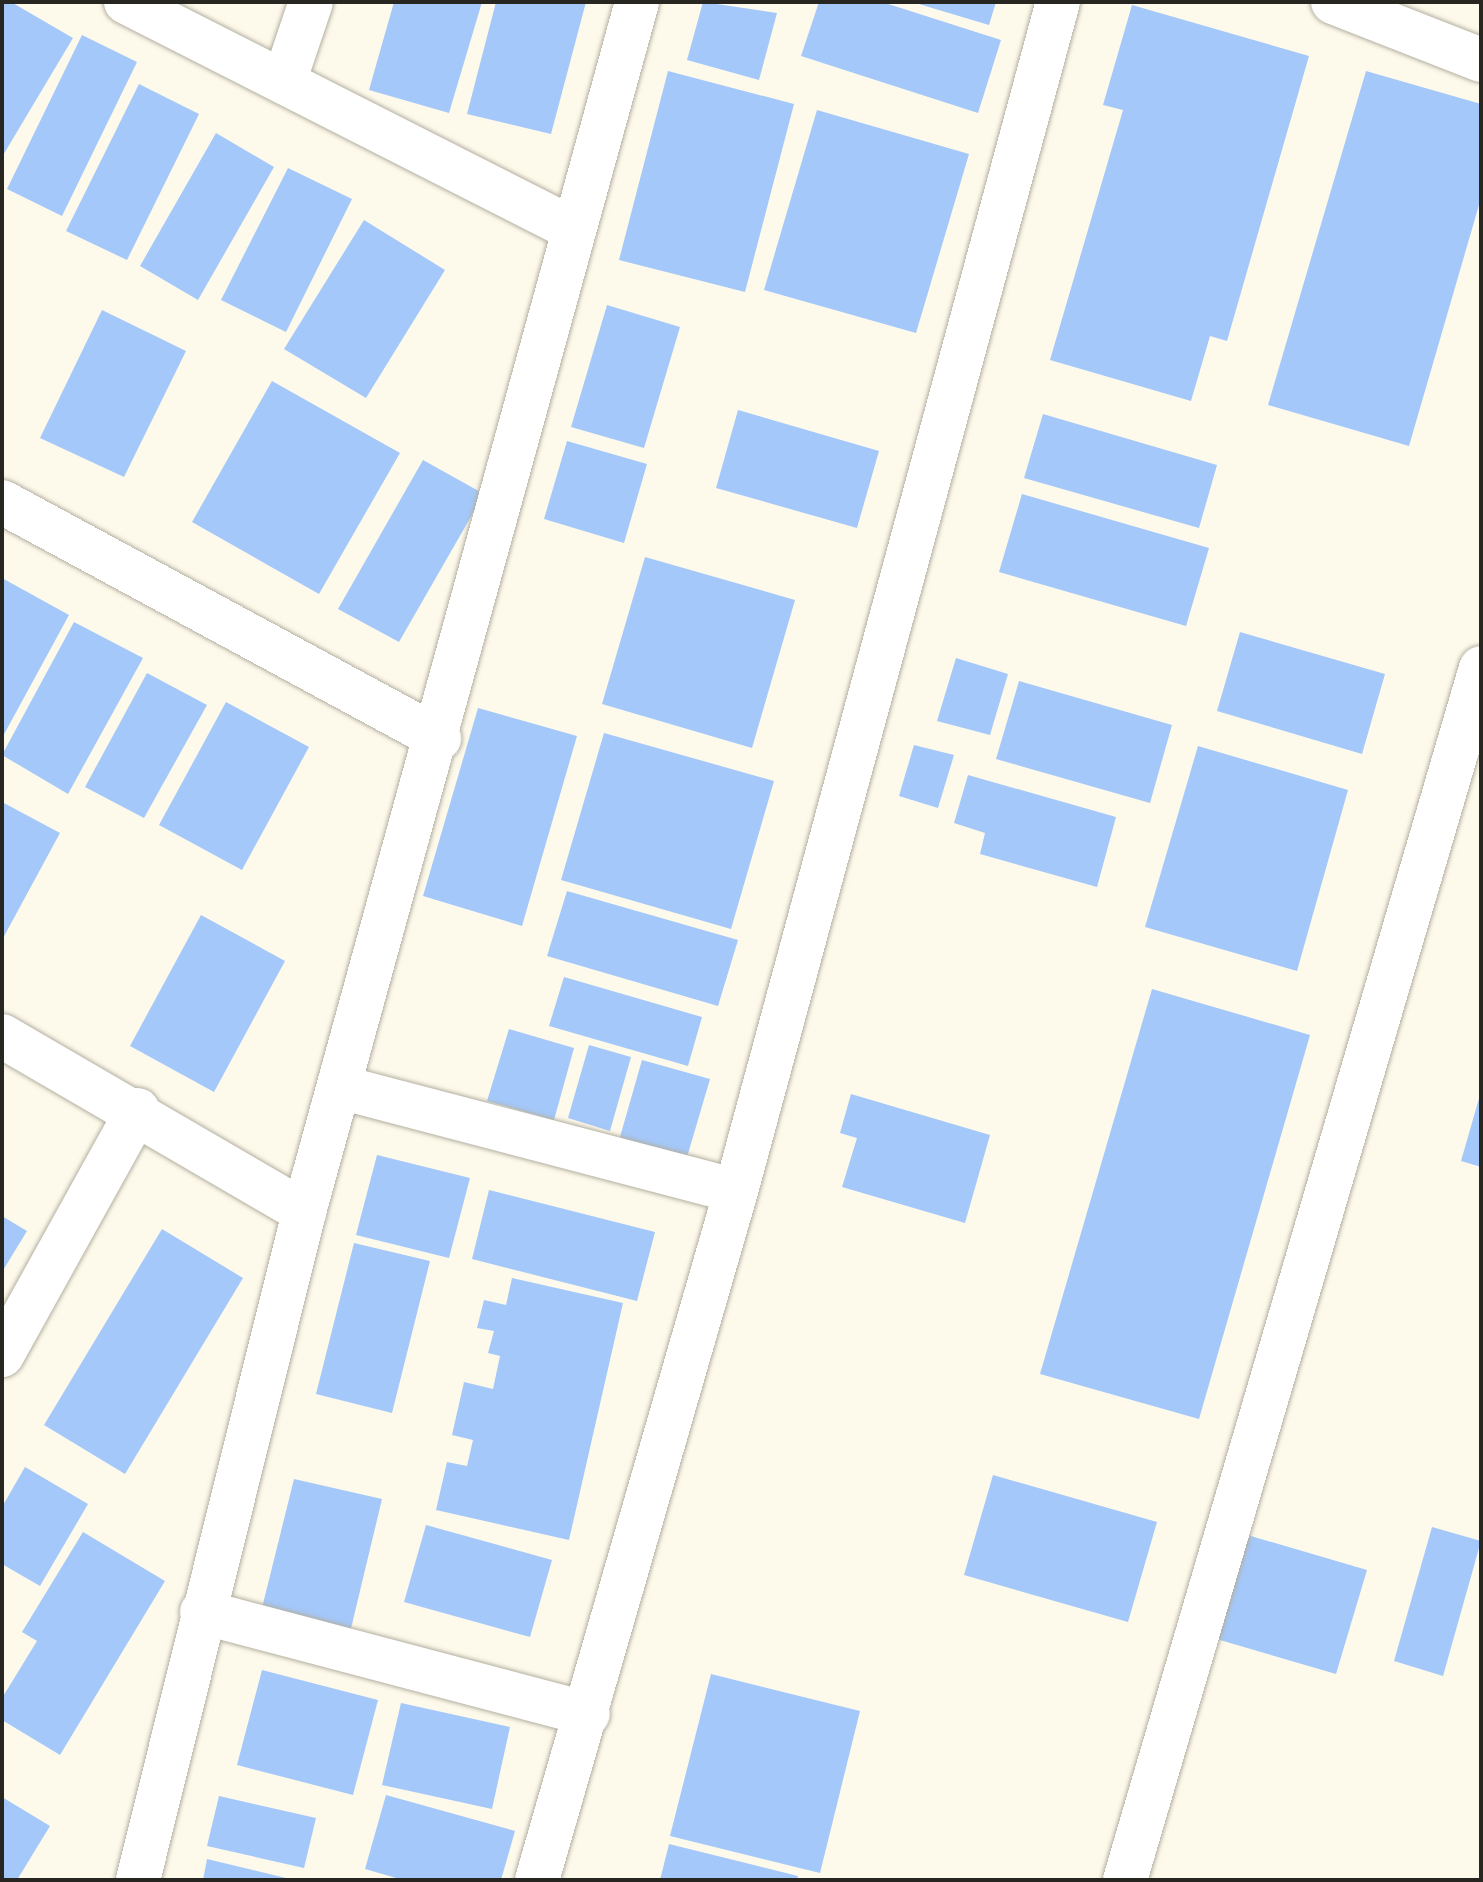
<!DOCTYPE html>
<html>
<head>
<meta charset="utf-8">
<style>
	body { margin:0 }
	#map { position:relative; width:1483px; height:1882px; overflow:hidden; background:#fefaeb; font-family:"Source Sans 3",sans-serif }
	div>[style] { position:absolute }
	.building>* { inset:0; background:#a4c8f9 }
	.roads { filter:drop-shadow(0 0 2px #b3afa1) drop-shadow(0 0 2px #b3afa1) }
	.street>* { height:44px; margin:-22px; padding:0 22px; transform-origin:22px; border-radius:22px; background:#fff }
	span { translate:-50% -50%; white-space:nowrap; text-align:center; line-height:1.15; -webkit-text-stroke:7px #fff; paint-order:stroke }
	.frame { position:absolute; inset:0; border:4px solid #282621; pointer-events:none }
</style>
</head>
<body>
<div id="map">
	<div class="building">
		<i style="clip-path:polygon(11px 2px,73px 38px,2px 157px,2px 4px)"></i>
		<i style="clip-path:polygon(394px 2px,482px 2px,449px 113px,369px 90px)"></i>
		<i style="clip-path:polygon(496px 2px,586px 2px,551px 134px,467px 114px)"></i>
		<i style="clip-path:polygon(703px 2px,777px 13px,759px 80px,687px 60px)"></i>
		<i style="clip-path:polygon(819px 2px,882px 2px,1001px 40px,978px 113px,801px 56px)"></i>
		<i style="clip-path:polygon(912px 2px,996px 2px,989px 25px)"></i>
		<i style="clip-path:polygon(1132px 5px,1309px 56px,1227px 341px,1210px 336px,1191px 401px,1050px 360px,1123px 110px,1103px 105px)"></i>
		<i style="clip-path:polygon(82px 35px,137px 62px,62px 216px,7px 189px)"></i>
		<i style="clip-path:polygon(668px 71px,794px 104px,745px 292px,619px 260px)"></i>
		<i style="clip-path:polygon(1366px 71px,1481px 104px,1481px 198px,1409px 446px,1268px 405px)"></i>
		<i style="clip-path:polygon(139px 84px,199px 114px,127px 260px,66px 231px)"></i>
		<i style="clip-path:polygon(817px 110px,969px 154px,916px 333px,764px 290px)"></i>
		<i style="clip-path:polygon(216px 133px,274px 167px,198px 300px,140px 266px)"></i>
		<i style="clip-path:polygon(288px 168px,352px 199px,286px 332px,221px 300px)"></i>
		<i style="clip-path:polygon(364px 220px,445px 270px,366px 398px,284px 349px)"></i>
		<i style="clip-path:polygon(607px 305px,680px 327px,644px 448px,571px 427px)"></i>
		<i style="clip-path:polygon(102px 310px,186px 351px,124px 477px,40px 438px)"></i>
		<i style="clip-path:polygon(272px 381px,400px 453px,319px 594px,192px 522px)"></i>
		<i style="clip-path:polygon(738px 410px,879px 451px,857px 528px,716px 488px)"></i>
		<i style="clip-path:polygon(1043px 414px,1217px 465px,1199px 528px,1024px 478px)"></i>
		<i style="clip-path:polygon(567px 441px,647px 464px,624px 543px,544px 519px)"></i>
		<i style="clip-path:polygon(423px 460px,484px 494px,399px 642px,338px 609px)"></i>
		<i style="clip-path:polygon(1022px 494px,1209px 548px,1186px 626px,999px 572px)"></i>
		<i style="clip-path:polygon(645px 557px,795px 600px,752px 748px,602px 704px)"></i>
		<i style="clip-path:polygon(2px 578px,69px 615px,2px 738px)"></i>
		<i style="clip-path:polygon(74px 622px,143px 658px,68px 794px,2px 755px)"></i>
		<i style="clip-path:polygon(1240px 632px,1385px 674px,1362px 754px,1217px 711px)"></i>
		<i style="clip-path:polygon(956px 658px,1008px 674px,990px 735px,937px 721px)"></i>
		<i style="clip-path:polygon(147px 673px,207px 705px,144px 818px,85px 787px)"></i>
		<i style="clip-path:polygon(1019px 681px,1172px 725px,1150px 803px,996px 759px)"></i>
		<i style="clip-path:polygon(226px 702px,309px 747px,242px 870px,159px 825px)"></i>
		<i style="clip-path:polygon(478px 708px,577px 736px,522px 926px,423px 896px)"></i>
		<i style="clip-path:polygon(604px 733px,774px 781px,731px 929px,561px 880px)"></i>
		<i style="clip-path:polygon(914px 745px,954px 755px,938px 808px,899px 796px)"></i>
		<i style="clip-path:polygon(1198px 746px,1348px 790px,1297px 971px,1145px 927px)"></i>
		<i style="clip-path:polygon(968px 775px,1116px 817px,1097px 887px,980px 854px,985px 833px,954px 823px)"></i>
		<i style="clip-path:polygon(2px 802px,60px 833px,2px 940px)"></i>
		<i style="clip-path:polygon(567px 891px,738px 940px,718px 1006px,547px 956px)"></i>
		<i style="clip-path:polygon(201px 915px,285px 961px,214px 1092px,130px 1046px)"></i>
		<i style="clip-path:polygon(564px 977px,702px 1017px,688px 1066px,549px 1026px)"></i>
		<i style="clip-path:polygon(1152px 989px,1310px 1035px,1199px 1419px,1040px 1374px)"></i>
		<i style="clip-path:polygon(509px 1029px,574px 1048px,554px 1120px,487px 1101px)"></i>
		<i style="clip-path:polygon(589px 1045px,631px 1057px,610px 1131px,568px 1118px)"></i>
		<i style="clip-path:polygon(642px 1060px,710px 1079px,685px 1164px,618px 1144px)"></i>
		<i style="clip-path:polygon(851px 1094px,990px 1135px,965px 1223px,842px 1187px,857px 1138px,840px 1133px)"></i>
		<i style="clip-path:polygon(1480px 1095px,1481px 1095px,1481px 1167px,1461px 1161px)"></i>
		<i style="clip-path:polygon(377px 1155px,470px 1178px,449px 1258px,356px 1235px)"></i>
		<i style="clip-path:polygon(489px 1190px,655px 1232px,637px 1301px,472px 1259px)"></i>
		<i style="clip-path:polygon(2px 1216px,27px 1231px,2px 1272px)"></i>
		<i style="clip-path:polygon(162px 1229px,243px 1278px,125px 1474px,44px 1425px)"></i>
		<i style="clip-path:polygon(354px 1243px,430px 1261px,392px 1413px,316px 1394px)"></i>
		<i style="clip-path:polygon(512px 1278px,623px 1303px,569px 1540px,436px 1510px,447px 1462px,467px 1466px,473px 1440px,452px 1435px,464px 1382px,493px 1389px,500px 1356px,488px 1353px,494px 1331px,477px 1328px,484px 1300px,506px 1305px)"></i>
		<i style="clip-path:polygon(25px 1467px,88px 1504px,40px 1586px,2px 1564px,2px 1507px)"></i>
		<i style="clip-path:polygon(993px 1475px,1157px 1522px,1128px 1622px,964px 1575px)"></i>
		<i style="clip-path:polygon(294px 1479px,382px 1499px,348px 1641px,259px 1620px)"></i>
		<i style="clip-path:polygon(426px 1525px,552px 1560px,530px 1637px,404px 1602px)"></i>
		<i style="clip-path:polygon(1432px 1527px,1481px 1541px,1443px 1676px,1394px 1661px)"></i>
		<i style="clip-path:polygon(83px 1532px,165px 1581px,60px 1755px,2px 1720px,2px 1698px,37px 1641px,22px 1632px)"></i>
		<i style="clip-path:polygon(1244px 1534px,1367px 1570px,1336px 1674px,1213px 1638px)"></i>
		<i style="clip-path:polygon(262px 1670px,378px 1700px,353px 1795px,237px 1765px)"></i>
		<i style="clip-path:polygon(711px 1674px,860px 1711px,820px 1873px,670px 1836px)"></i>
		<i style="clip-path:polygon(401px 1703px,510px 1727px,492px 1809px,382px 1785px)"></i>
		<i style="clip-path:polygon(386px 1795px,515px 1831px,501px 1880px,403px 1880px,365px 1869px)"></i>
		<i style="clip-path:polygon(219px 1796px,316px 1818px,304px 1868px,207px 1846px)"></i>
		<i style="clip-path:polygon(2px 1797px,50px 1826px,17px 1880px,2px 1880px)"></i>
		<i style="clip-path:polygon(669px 1844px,798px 1876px,797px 1880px,660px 1880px)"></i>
		<i style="clip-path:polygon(207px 1859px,290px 1879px,290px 1880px,203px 1880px)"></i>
	</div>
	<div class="roads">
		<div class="street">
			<i style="left:126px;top:2px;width:501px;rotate:26.92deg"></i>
			<i style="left:1333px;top:2px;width:159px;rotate:21.4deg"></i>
			<i style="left:284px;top:82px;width:84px;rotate:-71.4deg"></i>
			<i style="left:2px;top:502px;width:497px;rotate:28.4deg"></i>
			<i style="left:2px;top:1036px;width:350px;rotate:30.2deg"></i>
			<i style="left:340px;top:1087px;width:409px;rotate:14.7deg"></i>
			<i style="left:2px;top:1355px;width:280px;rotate:-61deg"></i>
			<i style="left:202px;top:1612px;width:399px;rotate:14.8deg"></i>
			<i style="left:138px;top:1880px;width:688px;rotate:-76.04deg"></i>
			<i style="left:304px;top:1212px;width:1255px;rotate:-74.61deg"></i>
			<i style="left:537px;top:1880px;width:717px;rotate:-73.89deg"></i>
			<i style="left:736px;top:1191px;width:1232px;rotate:-74.85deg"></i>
			<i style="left:1125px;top:1880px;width:1263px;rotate:-73.63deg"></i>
		</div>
	</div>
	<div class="frame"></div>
</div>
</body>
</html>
